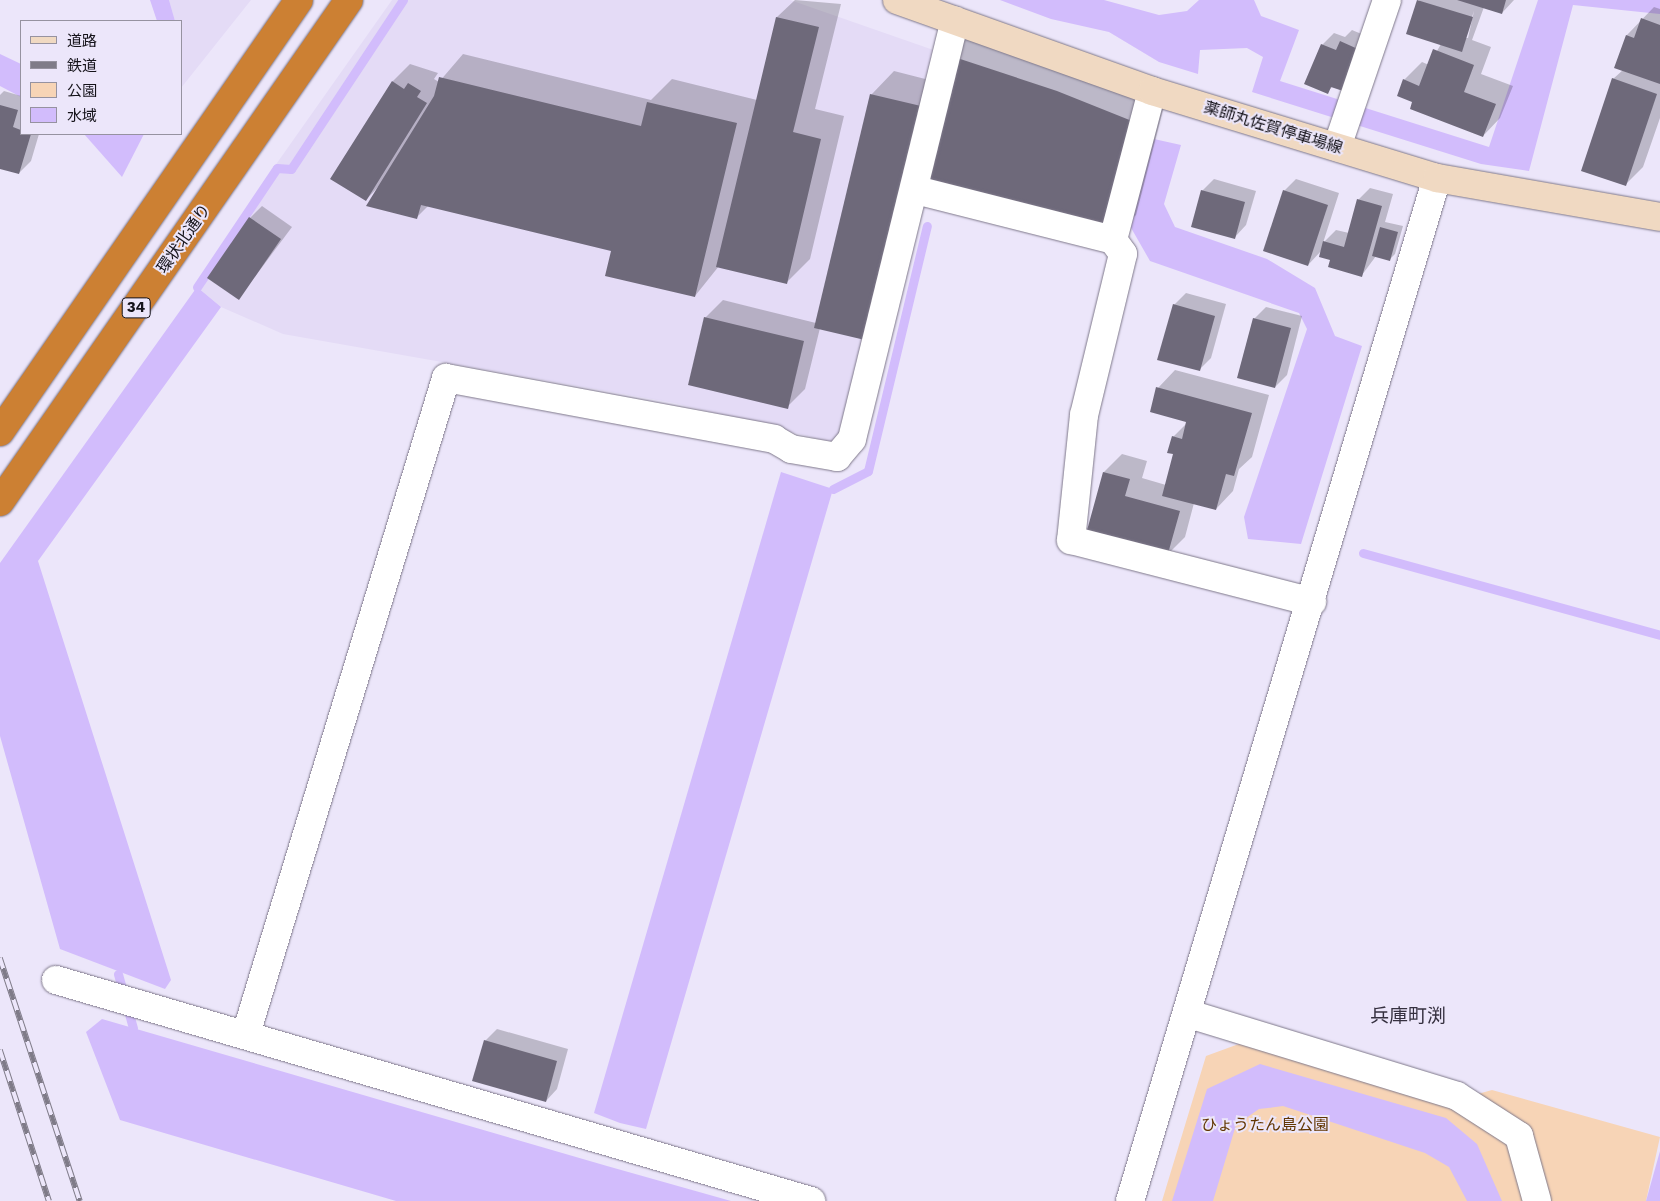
<!DOCTYPE html>
<html>
<head>
<meta charset="utf-8">
<style>
	body { margin:0 }
	#map { position:relative; width:1660px; height:1201px; overflow:hidden; background:#ece6fa; font-family:"Work Sans","Noto Sans JP",sans-serif }
	div>[style] { position:absolute }
	.built>* { inset:0; background:#e4dbf6 }
	.green>* { inset:0; background:#f7d4b6 }
	.water>* { inset:0; background:#d2bcfc }
	.shadow>* { inset:0; background:#0003 }
	.stream>* { height:9px; margin:-4.5px; padding:0 4.5px; transform-origin:4.5px; border-radius:4.5px; background:#d2bcfc }
	.building>* { inset:0; background:#6e697a }
	.roads { filter:drop-shadow(0 0 1px #7e788a) drop-shadow(0 0 1px #7e788a) }
	.street>* { height:28px; margin:-14px; padding:0 14px; transform-origin:14px; border-radius:14px; background:#fff }
	.secondary>* { height:28px; margin:-14px; padding:0 14px; transform-origin:14px; border-radius:14px; background:#f0d9c2 }
	.highway>* { height:28px; margin:-14px; padding:0 14px; transform-origin:14px; border-radius:14px; background:#cc8033 }
	.rail>* { height:5.5px; margin-top:-2.75px; transform-origin:0; background:repeating-linear-gradient(90deg,#ece6fa 0 11px,#7f7b88 0 22px); box-sizing:border-box; border-block:1px solid #7f7b88 }
	span { translate:-50% -50%; white-space:nowrap; text-align:center; line-height:1.15; -webkit-text-stroke:4px #ece6fa; paint-order:stroke }
	.shield-label span { padding:1px 4px; background:#ece6fa; border:1px solid; border-radius:4px; -webkit-text-stroke-width:0 }
	.shield-label { font-size:15px; color:#15131a; font-weight:700 }
	.street-label { font-size:16px; color:#15131a }
	.park-label { font-size:16px; color:#623602 }
	.quarter-label { font-size:19px; color:#35303f }
	.legend { position:absolute; left:20px; top:20px; width:162px; height:115px; box-sizing:border-box; background:#ece6fa; border:1px solid #9692a0; margin:0; padding:6px 9px; list-style:none; font-size:15px; color:#15131a }
	.legend li { display:flex; align-items:center; gap:10px; height:25px }
	.legend b { width:25px; border:1px solid #9692a0 }
</style>
</head>
<body>
<div id="map">
	<div class="built">
		<i style="clip-path:polygon(169px 0,251px 0,181px 88px,181px 21px,175px 21px)"></i>
		<i style="clip-path:polygon(392px 0,790px 0,942px 53px,839px 444px,674px 403px,283px 334px,221px 307px,197px 287px,277px 163px)"></i>
	</div>
	<div class="green">
		<i style="clip-path:polygon(1247px 1041px,1453px 1101px,1492px 1090px,1660px 1137px,1646px 1201px,1162px 1201px,1206px 1056px)"></i>
	</div>
	<div class="water">
		<i style="clip-path:polygon(150px 0,169px 0,175px 21px,157px 21px)"></i>
		<i style="clip-path:polygon(1000px 0,1104px 0,1159px 15px,1187px 11px,1199px 0,1254px 0,1261px 16px,1299px 30px,1280px 81px,1489px 147px,1538px 0,1660px 0,1660px 14px,1573px 5px,1529px 171px,1481px 164px,1252px 92px,1263px 57px,1247px 48px,1200px 50px,1198px 74px,1159px 62px,1109px 32px,1051px 19px)"></i>
		<i style="clip-path:polygon(0 54px,21px 64px,21px 97px,0 86px)"></i>
		<i style="clip-path:polygon(84px 134px,144px 134px,122px 177px)"></i>
		<i style="clip-path:polygon(1154px 139px,1181px 145px,1164px 204px,1175px 227px,1267px 259px,1315px 288px,1335px 336px,1362px 346px,1301px 544px,1248px 539px,1244px 517px,1307px 329px,1299px 313px,1150px 261px,1130px 226px)"></i>
		<i style="clip-path:polygon(197px 287px,221px 307px,38px 561px,171px 980px,165px 989px,60px 949px,0 736px,0 563px)"></i>
		<i style="clip-path:polygon(781px 472px,833px 489px,646px 1129px,620px 1123px,594px 1113px)"></i>
		<i style="clip-path:polygon(102px 1019px,607px 1166px,731px 1201px,396px 1201px,120px 1120px,86px 1032px)"></i>
		<i style="clip-path:polygon(1260px 1064px,1446px 1118px,1477px 1144px,1502px 1201px,1467px 1201px,1449px 1167px,1425px 1153px,1283px 1106px,1259px 1109px,1236px 1125px,1213px 1201px,1172px 1201px,1207px 1089px)"></i>
		<i style="clip-path:polygon(1660px 1151px,1660px 1201px,1646px 1201px)"></i>
	</div>
	<div class="shadow">
		<i style="clip-path:polygon(795px 0,841px 4px,815px 109px,844px 116px,810px 259px,787px 282px,719px 266px,695px 296px,613px 250px,428px 206px,417px 217px,378px 187px,366px 200px,393px 81px,410px 64px,438px 73px,434px 79px,439px 82px,463px 54px,651px 100px,672px 79px,757px 100px,777px 17px)"></i>
		<i style="clip-path:polygon(evenodd,1419px 0,1514px 0,1502px 13px,1484px 7px,1472px 40px,1491px 47px,1481px 74px,1513px 86px,1500px 118px,1483px 136px,1414px 101px,1404px 80px,1422px 62px,1429px 65px,1441px 44px,1419px 0,1474px 11px,1468px 38px,1465px 38px,1474px 11px)"></i>
		<i style="clip-path:polygon(1654px 7px,1660px 9px,1660px 118px,1643px 167px,1625px 185px,1613px 79px,1623px 70px,1616px 68px,1627px 35px)"></i>
		<i style="clip-path:polygon(966px 30px,1165px 102px,1136px 215px,1112px 238px,918px 189px,820px 328px,805px 389px,787px 407px,705px 318px,723px 300px,816px 323px,871px 95px,894px 71px,937px 82px)"></i>
		<i style="clip-path:polygon(1352px 30px,1371px 38px,1328px 92px,1322px 45px,1334px 33px,1345px 37px)"></i>
		<i style="clip-path:polygon(4px 91px,21px 96px,21px 134px,39px 134px,31px 161px,19px 173px,0 168px,0 95px)"></i>
		<i style="clip-path:polygon(1214px 179px,1256px 191px,1246px 225px,1235px 237px,1202px 191px)"></i>
		<i style="clip-path:polygon(1296px 179px,1339px 193px,1323px 243px,1336px 230px,1349px 233px,1358px 200px,1370px 188px,1393px 194px,1385px 222px,1403px 226px,1395px 254px,1390px 259px,1376px 256px,1362px 275px,1322px 250px,1308px 265px,1284px 191px)"></i>
		<i style="clip-path:polygon(262px 206px,292px 227px,239px 298px,250px 218px)"></i>
		<i style="clip-path:polygon(1186px 293px,1226px 304px,1211px 358px,1199px 370px,1174px 305px)"></i>
		<i style="clip-path:polygon(1266px 307px,1302px 316px,1287px 375px,1275px 387px,1254px 319px)"></i>
		<i style="clip-path:polygon(1175px 370px,1269px 395px,1252px 457px,1239px 469px,1233px 491px,1216px 509px,1194px 503px,1185px 537px,1167px 555px,1087px 534px,1104px 472px,1122px 454px,1147px 461px,1142px 478px,1166px 485px,1175px 454px,1173px 437px,1188px 422px,1158px 388px)"></i>
		<i style="clip-path:polygon(497px 1029px,568px 1049px,557px 1089px,546px 1101px,485px 1041px)"></i>
	</div>
	<div class="stream">
		<i style="left:197px;top:287px;width:143px;rotate:-56.1deg"></i>
		<i style="left:277px;top:168px;width:14px;rotate:4deg"></i>
		<i style="left:291px;top:169px;width:203px;rotate:-56.5deg"></i>
		<i style="left:833px;top:489px;width:39px;rotate:-27deg"></i>
		<i style="left:868px;top:471px;width:252px;rotate:-76.5deg"></i>
		<i style="left:1363px;top:553px;width:308px;rotate:15.4deg"></i>
		<i style="left:118px;top:974px;width:56px;rotate:74.5deg"></i>
	</div>
	<div class="building">
		<i style="clip-path:polygon(1417px 0,1473px 17px,1462px 52px,1406px 34px)"></i>
		<i style="clip-path:polygon(1457px 0,1506px 0,1502px 14px)"></i>
		<i style="clip-path:polygon(776px 17px,819px 27px,793px 132px,821px 139px,787px 284px,716px 267px)"></i>
		<i style="clip-path:polygon(1641px 18px,1660px 25px,1660px 84px,1614px 68px,1626px 35px,1634px 38px)"></i>
		<i style="clip-path:polygon(1340px 41px,1360px 50px,1343px 91px,1331px 87px,1328px 94px,1304px 84px,1321px 44px,1336px 50px)"></i>
		<i style="clip-path:polygon(1433px 49px,1474px 65px,1464px 92px,1496px 104px,1483px 137px,1410px 109px,1412px 102px,1397px 96px,1403px 79px,1419px 86px)"></i>
		<i style="clip-path:polygon(942px 53px,1057px 91px,1142px 125px,1113px 240px,916px 190px)"></i>
		<i style="clip-path:polygon(439px 77px,641px 126px,647px 102px,737px 123px,695px 297px,605px 276px,611px 251px,421px 205px,417px 219px,366px 206px,434px 96px)"></i>
		<i style="clip-path:polygon(1612px 78px,1657px 94px,1626px 186px,1581px 171px)"></i>
		<i style="clip-path:polygon(392px 81px,404px 89px,408px 83px,421px 91px,417px 97px,427px 103px,366px 201px,330px 179px)"></i>
		<i style="clip-path:polygon(870px 94px,921px 106px,865px 340px,814px 328px)"></i>
		<i style="clip-path:polygon(0 105px,18px 110px,13px 127px,31px 134px,19px 174px,0 169px)"></i>
		<i style="clip-path:polygon(1201px 190px,1245px 202px,1235px 239px,1191px 227px)"></i>
		<i style="clip-path:polygon(1283px 190px,1328px 205px,1308px 266px,1263px 251px)"></i>
		<i style="clip-path:polygon(1357px 199px,1382px 206px,1362px 277px,1328px 267px,1330px 260px,1319px 257px,1323px 241px,1344px 247px)"></i>
		<i style="clip-path:polygon(249px 217px,281px 239px,239px 300px,207px 278px)"></i>
		<i style="clip-path:polygon(1380px 227px,1398px 232px,1390px 261px,1372px 256px)"></i>
		<i style="clip-path:polygon(1173px 304px,1215px 316px,1200px 371px,1157px 360px)"></i>
		<i style="clip-path:polygon(704px 317px,804px 341px,788px 409px,688px 385px)"></i>
		<i style="clip-path:polygon(1253px 318px,1291px 328px,1275px 388px,1237px 378px)"></i>
		<i style="clip-path:polygon(1156px 387px,1252px 413px,1234px 476px,1226px 474px,1216px 510px,1162px 496px,1173px 454px,1167px 453px,1172px 436px,1182px 439px,1186px 422px,1150px 412px)"></i>
		<i style="clip-path:polygon(1103px 472px,1130px 479px,1125px 496px,1180px 511px,1167px 557px,1086px 534px)"></i>
		<i style="clip-path:polygon(484px 1040px,557px 1061px,546px 1102px,472px 1081px)"></i>
	</div>
	<div class="roads">
		<div class="street">
			<i style="left:1152px;top:91px;width:154px;rotate:104.7deg"></i>
			<i style="left:1113px;top:240px;width:17px;rotate:54deg"></i>
			<i style="left:1123px;top:254px;width:166px;rotate:103.6deg"></i>
			<i style="left:1084px;top:415px;width:126px;rotate:95.9deg"></i>
			<i style="left:1071px;top:540px;width:249px;rotate:14.4deg"></i>
			<i style="left:1337px;top:147px;width:155px;rotate:-71.2deg"></i>
			<i style="left:916px;top:190px;width:203px;rotate:14.2deg"></i>
			<i style="left:56px;top:980px;width:787px;rotate:16.32deg"></i>
			<i style="left:1189px;top:1014px;width:280px;rotate:17deg"></i>
			<i style="left:1457px;top:1096px;width:74px;rotate:32.8deg"></i>
			<i style="left:1519px;top:1136px;width:67px;rotate:74.5deg"></i>
			<i style="left:246px;top:1034px;width:686px;rotate:-73.04deg"></i>
			<i style="left:446px;top:378px;width:334px;rotate:10.5deg"></i>
			<i style="left:774px;top:439px;width:20px;rotate:30deg"></i>
			<i style="left:791px;top:449px;width:47px;rotate:9.9deg"></i>
			<i style="left:837px;top:457px;width:23px;rotate:-50deg"></i>
			<i style="left:852px;top:439px;width:431px;rotate:-76.2deg"></i>
			<i style="left:1130px;top:1201px;width:1068px;rotate:-73.3deg"></i>
		</div>
		<div class="secondary">
			<i style="left:897px;top:0;width:271px;rotate:19.6deg"></i>
			<i style="left:1152px;top:91px;width:298px;rotate:17deg"></i>
			<i style="left:1437px;top:178px;width:226px;rotate:9.9deg"></i>
		</div>
		<div class="highway">
			<i style="left:0;top:432px;width:525px;rotate:-55.31deg"></i>
			<i style="left:0;top:502px;width:611px;rotate:-55.19deg"></i>
		</div>
	</div>
	<div class="rail">
		<i style="left:0;top:958px;width:256px;rotate:71.8deg"></i>
		<i style="left:0;top:1050px;width:159px;rotate:72deg"></i>
	</div>
	<div class="shield-label">
		<span style="left:136px;top:308px">34</span>
	</div>
	<div class="street-label">
		<span style="left:1273px;top:128px;rotate:17deg">薬師丸佐賀停車場線</span>
		<span style="left:184px;top:239px;rotate:-55deg">環状北通り</span>
	</div>
	<div class="park-label">
		<span style="left:1265px;top:1125px">ひょうたん島公園</span>
	</div>
	<div class="quarter-label">
		<span style="left:1408px;top:1016px">兵庫町渕</span>
	</div>
	<ul class="legend">
	<li><b style="height:6px;background:#f0d9c2"></b>道路</li>
	<li><b style="height:6px;background:#7f7b88"></b>鉄道</li>
	<li><b style="height:14px;background:#f7d4b6"></b>公園</li>
	<li><b style="height:14px;background:#d2bcfc"></b>水域</li>
	</ul>
</div>
</body>
</html>
